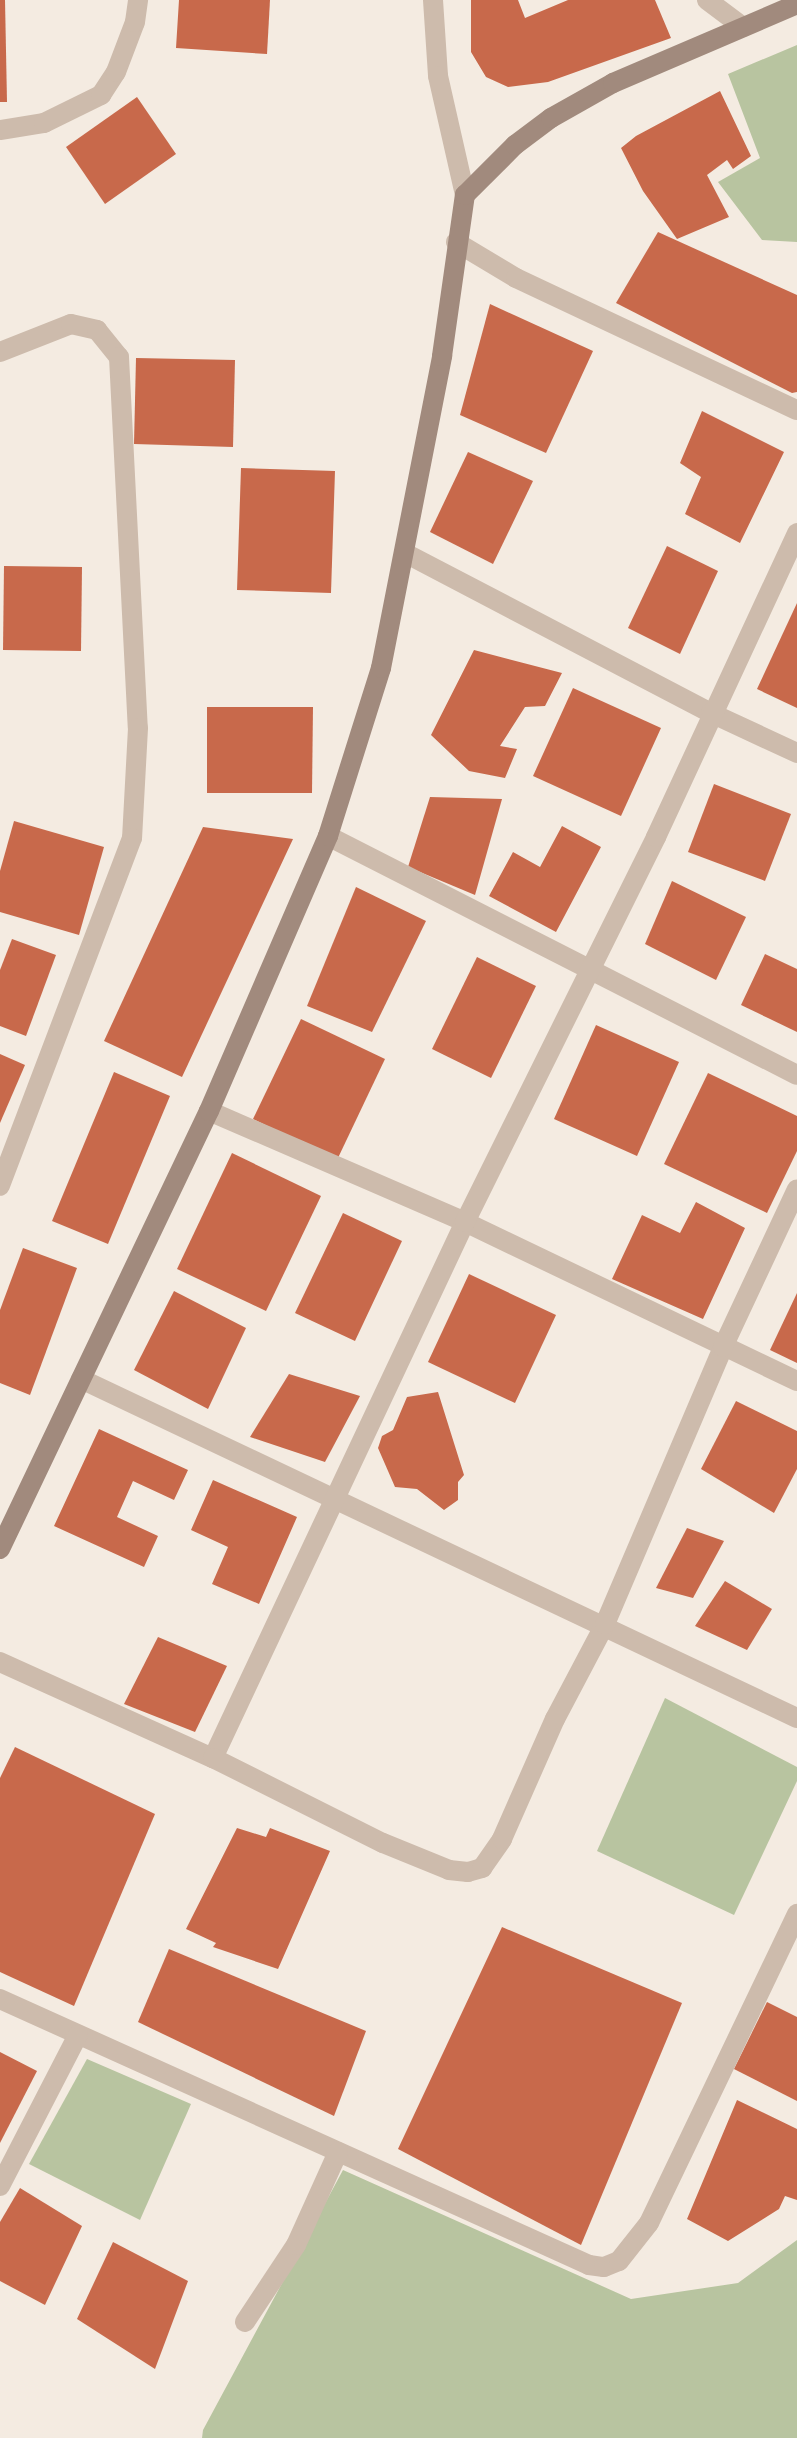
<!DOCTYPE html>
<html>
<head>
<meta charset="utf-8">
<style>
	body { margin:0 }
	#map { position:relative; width:797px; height:2438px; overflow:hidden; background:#f4ebe1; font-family:"Exo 2",sans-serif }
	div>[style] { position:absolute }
	.green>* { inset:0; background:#b8c4a0 }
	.building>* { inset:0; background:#c8694b }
	.minor>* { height:20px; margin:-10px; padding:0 10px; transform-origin:10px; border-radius:10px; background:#cdbbac }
	.tertiary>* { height:20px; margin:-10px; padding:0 10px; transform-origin:10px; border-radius:10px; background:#cdbbac }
	.secondary>* { height:20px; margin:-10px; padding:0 10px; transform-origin:10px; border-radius:10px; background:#a18a7d }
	span { translate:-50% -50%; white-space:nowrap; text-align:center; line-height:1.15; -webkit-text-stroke:6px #fbf5ee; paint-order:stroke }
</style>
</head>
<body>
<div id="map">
	<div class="green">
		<i style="clip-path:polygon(797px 45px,797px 242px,762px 240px,718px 182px,760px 158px,728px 74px)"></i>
		<i style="clip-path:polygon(665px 1698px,797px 1767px,797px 1781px,734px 1915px,597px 1851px)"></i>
		<i style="clip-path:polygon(87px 2059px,191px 2104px,140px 2220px,29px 2164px)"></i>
		<i style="clip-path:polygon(343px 2170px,631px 2299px,738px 2283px,797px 2240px,797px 2438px,202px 2438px,203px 2430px)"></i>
	</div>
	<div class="building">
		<i style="clip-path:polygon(0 0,5px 0,7px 102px,0 102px)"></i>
		<i style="clip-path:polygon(179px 0,270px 0,267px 54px,176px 48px)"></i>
		<i style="clip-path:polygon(471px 0,518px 0,525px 18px,568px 0,655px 0,671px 38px,548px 82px,508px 87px,486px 77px,471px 52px)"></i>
		<i style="clip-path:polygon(720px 91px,751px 156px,733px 169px,727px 160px,707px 175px,729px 217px,677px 239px,643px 191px,621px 148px,636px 136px)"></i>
		<i style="clip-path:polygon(137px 97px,176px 154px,105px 204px,66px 147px)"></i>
		<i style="clip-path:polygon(658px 232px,797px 295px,797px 392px,792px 393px,616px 303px)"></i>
		<i style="clip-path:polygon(490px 304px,593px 351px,546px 453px,460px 415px)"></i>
		<i style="clip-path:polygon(136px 358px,235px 360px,233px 447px,134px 444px)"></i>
		<i style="clip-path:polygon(702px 411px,784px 452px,740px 543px,685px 514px,701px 477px,680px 463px)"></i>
		<i style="clip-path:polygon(468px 452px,533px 481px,493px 564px,430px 532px)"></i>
		<i style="clip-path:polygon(241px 468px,335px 471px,331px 593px,237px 590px)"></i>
		<i style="clip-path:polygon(667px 546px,718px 571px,680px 654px,628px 628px)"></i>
		<i style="clip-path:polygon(4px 566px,82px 567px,81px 651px,3px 650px)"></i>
		<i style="clip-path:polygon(797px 603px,797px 708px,757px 689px)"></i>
		<i style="clip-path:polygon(474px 650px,562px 673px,545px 706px,525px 707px,500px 746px,517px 749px,505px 778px,469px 771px,431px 735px)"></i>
		<i style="clip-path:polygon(573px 688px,661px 728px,621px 816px,533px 776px)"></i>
		<i style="clip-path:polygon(207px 707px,313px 707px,312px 793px,207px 793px)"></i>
		<i style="clip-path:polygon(714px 784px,791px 814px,765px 881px,688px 852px)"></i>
		<i style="clip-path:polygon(430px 797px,502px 799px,475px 895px,408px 867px)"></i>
		<i style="clip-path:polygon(14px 821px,104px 847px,79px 935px,0 912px,0 871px)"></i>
		<i style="clip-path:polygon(562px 826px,601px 847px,556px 932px,489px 896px,513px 852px,540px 867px)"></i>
		<i style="clip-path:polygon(203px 827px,293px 839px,182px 1077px,104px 1041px)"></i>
		<i style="clip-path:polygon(672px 881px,746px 917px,716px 980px,645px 944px)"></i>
		<i style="clip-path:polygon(356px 887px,426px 921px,372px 1032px,307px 1006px)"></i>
		<i style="clip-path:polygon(12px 939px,56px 955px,26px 1036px,0 1026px,0 970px)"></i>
		<i style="clip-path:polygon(765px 954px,797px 969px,797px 1032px,741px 1005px)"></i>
		<i style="clip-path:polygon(477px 957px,536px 986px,491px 1078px,432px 1049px)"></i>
		<i style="clip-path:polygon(301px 1019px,385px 1059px,337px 1160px,253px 1119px)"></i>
		<i style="clip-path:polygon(596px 1025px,679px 1062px,637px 1156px,554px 1119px)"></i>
		<i style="clip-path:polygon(0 1054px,25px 1065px,0 1123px)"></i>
		<i style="clip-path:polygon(114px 1072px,170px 1096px,108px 1244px,52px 1221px)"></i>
		<i style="clip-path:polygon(708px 1073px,797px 1116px,797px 1151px,767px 1213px,664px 1164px)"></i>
		<i style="clip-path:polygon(232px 1153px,321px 1196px,266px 1311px,177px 1269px)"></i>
		<i style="clip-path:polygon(696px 1202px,745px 1228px,703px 1319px,612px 1279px,642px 1215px,680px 1233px)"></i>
		<i style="clip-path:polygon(343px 1213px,402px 1241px,355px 1341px,295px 1313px)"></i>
		<i style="clip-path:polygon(23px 1248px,77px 1268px,30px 1395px,0 1383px,0 1310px)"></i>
		<i style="clip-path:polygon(469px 1274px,556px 1315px,515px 1403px,428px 1362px)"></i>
		<i style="clip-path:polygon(174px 1291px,246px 1328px,208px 1409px,134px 1370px)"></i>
		<i style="clip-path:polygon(797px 1293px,797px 1363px,770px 1350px)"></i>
		<i style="clip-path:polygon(289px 1374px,360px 1396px,325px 1462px,250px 1437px)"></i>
		<i style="clip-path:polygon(438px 1392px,464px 1475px,458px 1482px,458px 1500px,444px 1510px,417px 1489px,395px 1487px,378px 1448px,382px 1436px,393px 1430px,407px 1397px)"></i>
		<i style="clip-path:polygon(736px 1401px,797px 1431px,797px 1469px,774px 1513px,701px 1469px)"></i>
		<i style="clip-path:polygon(99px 1429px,188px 1470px,174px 1500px,133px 1481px,117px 1517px,158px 1536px,144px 1567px,54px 1526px)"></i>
		<i style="clip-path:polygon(213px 1480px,297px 1517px,259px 1604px,212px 1584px,228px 1547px,191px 1530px)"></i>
		<i style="clip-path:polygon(687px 1528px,724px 1541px,693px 1598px,656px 1588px)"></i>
		<i style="clip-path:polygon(725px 1581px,772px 1609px,747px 1650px,695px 1626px)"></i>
		<i style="clip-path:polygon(158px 1637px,227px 1666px,195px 1732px,124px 1704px)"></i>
		<i style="clip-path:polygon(15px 1747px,155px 1814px,74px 2006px,0 1972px,0 1778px)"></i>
		<i style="clip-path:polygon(237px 1828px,266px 1837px,270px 1828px,330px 1851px,278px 1969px,213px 1947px,216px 1943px,186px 1929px)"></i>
		<i style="clip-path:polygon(502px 1927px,682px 2003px,581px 2245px,398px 2149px)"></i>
		<i style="clip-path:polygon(169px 1949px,366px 2031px,334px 2116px,138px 2022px)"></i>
		<i style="clip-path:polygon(767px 2002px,797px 2017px,797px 2101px,734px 2069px)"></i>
		<i style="clip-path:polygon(0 2052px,37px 2071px,0 2143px)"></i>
		<i style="clip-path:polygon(737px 2100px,797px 2129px,797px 2200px,785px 2196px,779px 2209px,728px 2241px,687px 2219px)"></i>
		<i style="clip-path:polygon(20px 2188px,82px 2226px,45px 2305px,0 2281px,0 2222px)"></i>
		<i style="clip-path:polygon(113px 2242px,188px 2281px,155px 2369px,77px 2319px)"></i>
	</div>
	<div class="minor">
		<i style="left:707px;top:0;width:45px;rotate:36.9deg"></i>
		<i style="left:0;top:130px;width:45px;rotate:-9deg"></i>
		<i style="left:44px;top:123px;width:64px;rotate:-26.2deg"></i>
		<i style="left:101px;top:95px;width:27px;rotate:-57deg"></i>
		<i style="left:116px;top:72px;width:53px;rotate:-69.2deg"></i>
		<i style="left:135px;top:22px;width:22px;rotate:-82deg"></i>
		<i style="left:456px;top:242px;width:70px;rotate:31deg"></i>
		<i style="left:516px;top:278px;width:310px;rotate:25.2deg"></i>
		<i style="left:0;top:352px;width:76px;rotate:-21.5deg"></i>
		<i style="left:71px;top:324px;width:27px;rotate:13deg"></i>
		<i style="left:97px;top:330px;width:35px;rotate:51deg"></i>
		<i style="left:119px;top:357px;width:371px;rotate:87.1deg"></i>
		<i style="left:138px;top:728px;width:110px;rotate:93.1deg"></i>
		<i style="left:132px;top:838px;width:372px;rotate:110.8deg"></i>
		<i style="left:405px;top:553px;width:345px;rotate:27.6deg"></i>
		<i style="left:711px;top:713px;width:95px;rotate:24.9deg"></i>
		<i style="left:328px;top:836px;width:526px;rotate:27deg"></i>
		<i style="left:209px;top:1111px;width:279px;rotate:23.4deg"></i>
		<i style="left:465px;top:1222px;width:368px;rotate:25.6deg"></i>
		<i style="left:81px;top:1379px;width:792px;rotate:25.34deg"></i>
		<i style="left:0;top:1662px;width:234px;rotate:24.3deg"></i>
		<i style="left:213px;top:1758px;width:592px;rotate:-64.82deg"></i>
		<i style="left:465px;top:1222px;width:430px;rotate:-63.6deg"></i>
		<i style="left:656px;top:837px;width:335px;rotate:-65.1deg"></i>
		<i style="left:213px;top:1758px;width:190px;rotate:26.6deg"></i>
		<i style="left:383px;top:1843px;width:71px;rotate:22.2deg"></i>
		<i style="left:449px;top:1870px;width:19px;rotate:6deg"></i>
		<i style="left:468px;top:1872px;width:15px;rotate:-16deg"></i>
		<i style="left:482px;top:1868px;width:35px;rotate:-55deg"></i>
		<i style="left:502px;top:1839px;width:131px;rotate:-66.2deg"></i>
		<i style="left:555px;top:1719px;width:107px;rotate:-62.2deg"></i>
		<i style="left:605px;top:1624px;width:301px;rotate:-66.9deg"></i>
		<i style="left:723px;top:1347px;width:174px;rotate:-64.9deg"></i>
		<i style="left:0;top:1999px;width:646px;rotate:24.3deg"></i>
		<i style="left:589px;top:2265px;width:15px;rotate:8deg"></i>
		<i style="left:604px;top:2267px;width:16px;rotate:-22deg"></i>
		<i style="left:619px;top:2261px;width:48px;rotate:-51.7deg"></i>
		<i style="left:649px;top:2223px;width:343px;rotate:-64.4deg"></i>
		<i style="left:0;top:2186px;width:170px;rotate:-62.7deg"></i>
		<i style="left:245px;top:2322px;width:92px;rotate:-56.5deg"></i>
		<i style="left:296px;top:2245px;width:102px;rotate:-65.7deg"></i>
	</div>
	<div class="tertiary">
		<i style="left:433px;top:0;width:76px;rotate:86.2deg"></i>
		<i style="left:438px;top:76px;width:122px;rotate:77.2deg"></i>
	</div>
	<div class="secondary">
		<i style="left:0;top:1549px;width:485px;rotate:-64.5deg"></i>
		<i style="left:209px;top:1111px;width:300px;rotate:-66.6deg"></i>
		<i style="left:328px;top:836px;width:176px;rotate:-72.5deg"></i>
		<i style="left:381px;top:668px;width:318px;rotate:-78.9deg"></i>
		<i style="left:442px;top:356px;width:163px;rotate:-81.9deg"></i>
		<i style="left:465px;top:195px;width:71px;rotate:-45deg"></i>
		<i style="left:515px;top:145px;width:45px;rotate:-36.9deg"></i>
		<i style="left:551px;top:118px;width:71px;rotate:-29.4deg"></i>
		<i style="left:613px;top:83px;width:200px;rotate:-23.2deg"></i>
	</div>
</div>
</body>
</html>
